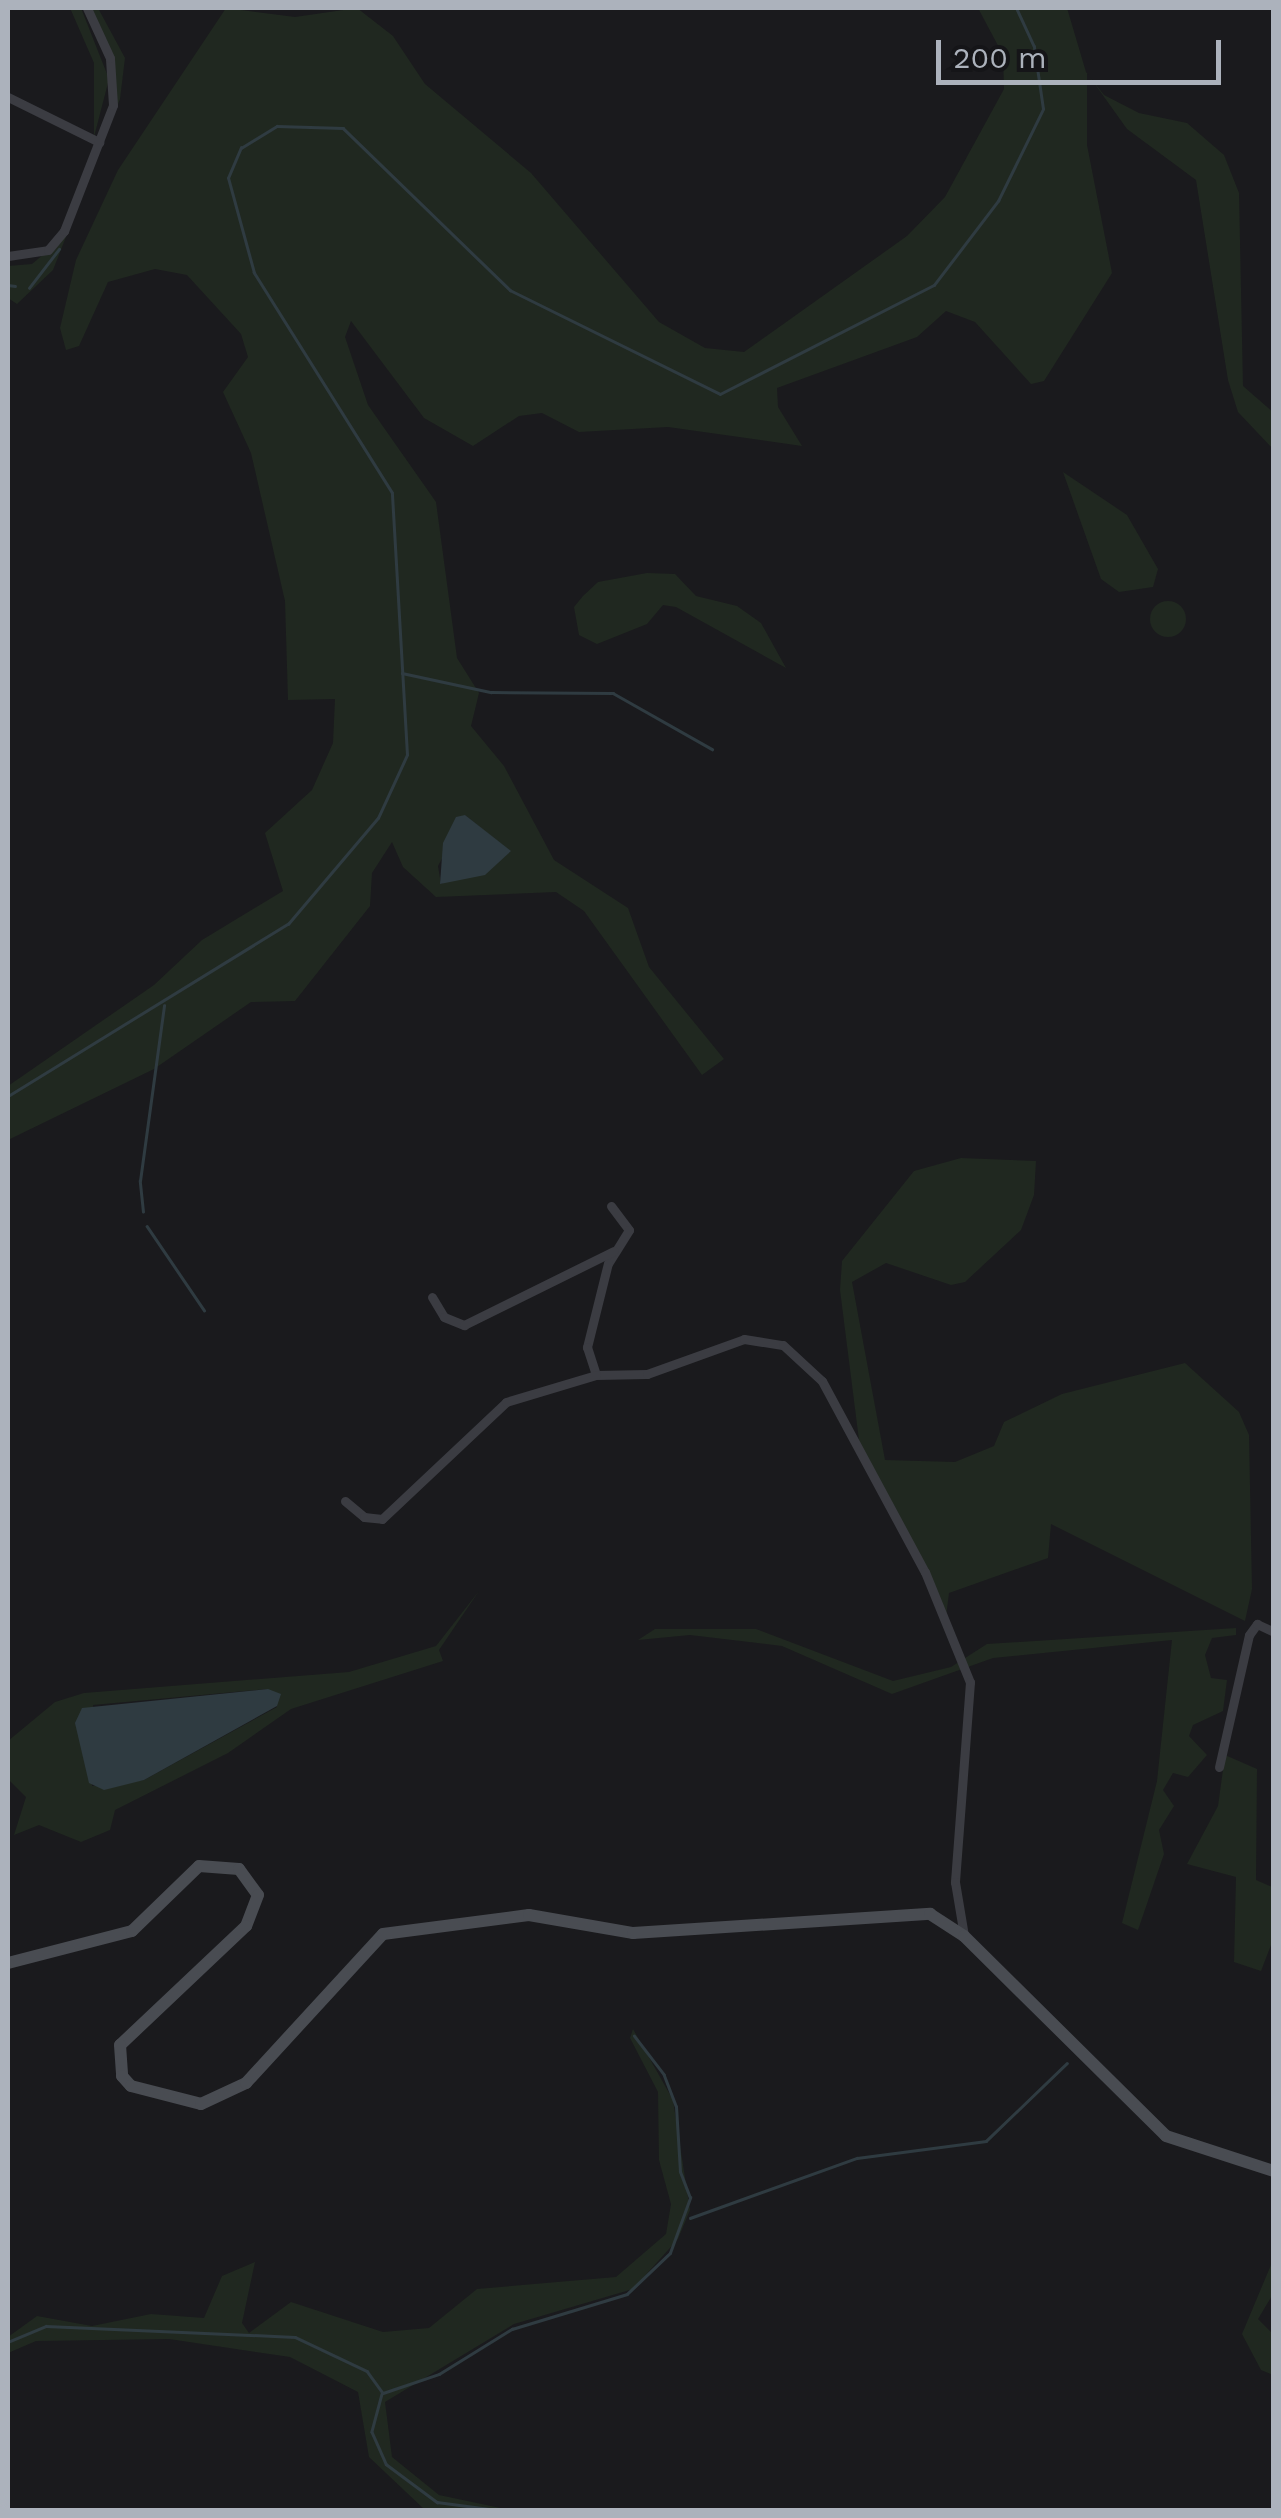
<!DOCTYPE html>
<html>
<head>
<meta charset="utf-8">
<style>
	body { margin:0 }
	#map { position:relative; width:1281px; height:2518px; overflow:hidden; background:#1a1a1d; font-family:"Work Sans",sans-serif }
	div>[style] { position:absolute }
	.green>* { inset:0; background:#202820 }
	.round { border-radius:50% }
	.water>* { inset:0; background:#2f3b41 }
	.stream>* { height:2.5px; margin:-1.25px; padding:0 1.25px; transform-origin:1.25px; border-radius:1.25px; background:#2f3b41 }
	.street>* { height:9px; margin:-4.5px; padding:0 4.5px; transform-origin:4.5px; border-radius:4.5px; background:#3b3c42 }
	.secondary>* { height:12px; margin:-6px; padding:0 6px; transform-origin:6px; border-radius:6px; background:#494c52 }
	span { translate:-50% -50%; white-space:nowrap; text-align:center; line-height:1.15; -webkit-text-stroke:9px #151518; paint-order:stroke }
	.frame { position:absolute; inset:0; border:10px solid #acb2bc; pointer-events:none }
	.scale { position:absolute; left:936px; top:40px; width:285px; height:45px; box-sizing:border-box; border:5px solid #acb2bc; border-top:0; padding-left:12px; font-size:30px; line-height:35px; white-space:nowrap; color:#acb2bc; -webkit-text-stroke:8px #151518; paint-order:stroke }
</style>
</head>
<body>
<div id="map">
	<div class="green">
		<i style="clip-path:polygon(70px 8px,81px 8px,109px 79px,94px 137px,94px 63px)"></i>
		<i style="clip-path:polygon(90px 8px,98px 8px,125px 58px,120px 99px,53px 270px,17px 304px,8px 298px,8px 266px,32px 264px,63px 238px,116px 106px,113px 57px)"></i>
		<i style="clip-path:polygon(evenodd,226px 8px,295px 17px,357px 8px,393px 36px,425px 84px,531px 173px,659px 322px,705px 348px,744px 352px,907px 236px,945px 197px,1004px 89px,1003px 55px,978px 8px,1067px 8px,1086px 72px,1104px 95px,1139px 113px,1187px 123px,1224px 155px,1239px 193px,1243px 386px,1273px 412px,1273px 449px,1238px 412px,1228px 380px,1196px 180px,1127px 129px,1087px 73px,1087px 145px,1112px 273px,1044px 381px,1031px 384px,975px 322px,946px 311px,917px 337px,777px 388px,778px 407px,802px 446px,668px 427px,579px 432px,542px 413px,519px 416px,473px 446px,424px 418px,351px 321px,345px 337px,368px 405px,436px 502px,457px 658px,479px 693px,471px 726px,504px 766px,554px 860px,628px 908px,649px 967px,724px 1059px,702px 1075px,584px 911px,556px 892px,436px 897px,403px 867px,392px 842px,372px 873px,370px 906px,295px 1001px,251px 1002px,154px 1069px,8px 1140px,8px 1086px,154px 985px,202px 940px,283px 891px,265px 833px,312px 790px,333px 743px,335px 699px,288px 700px,285px 601px,251px 453px,223px 392px,248px 357px,241px 334px,187px 275px,155px 269px,108px 282px,79px 346px,66px 350px,60px 328px,76px 260px,118px 170px,226px 8px,465px 815px,510px 852px,441px 884px,438px 866px,465px 815px)"></i>
		<i style="clip-path:polygon(1063px 472px,1127px 515px,1158px 569px,1153px 587px,1119px 592px,1101px 579px)"></i>
		<i style="clip-path:polygon(647px 573px,675px 574px,696px 596px,737px 606px,761px 623px,786px 668px,676px 607px,663px 605px,647px 624px,597px 644px,579px 635px,574px 607px,583px 596px,598px 582px)"></i>
		<i class="round" style="left:1150px;top:601px;width:36px;height:36px"></i>
		<i style="clip-path:polygon(961px 1158px,1036px 1161px,1034px 1195px,1021px 1230px,965px 1282px,951px 1285px,886px 1263px,852px 1282px,885px 1460px,955px 1462px,994px 1446px,1004px 1422px,1062px 1394px,1185px 1363px,1239px 1412px,1249px 1435px,1252px 1589px,1245px 1621px,1051px 1524px,1048px 1558px,949px 1593px,946px 1617px,860px 1448px,840px 1290px,842px 1261px,914px 1171px)"></i>
		<i style="clip-path:polygon(evenodd,479px 1591px,439px 1650px,443px 1661px,291px 1709px,228px 1753px,115px 1810px,110px 1830px,81px 1842px,39px 1825px,14px 1835px,26px 1797px,8px 1779px,8px 1741px,55px 1702px,84px 1693px,349px 1672px,436px 1646px,479px 1591px,268px 1689px,277px 1707px,144px 1780px,92px 1786px,93px 1705px,268px 1689px)"></i>
		<i style="clip-path:polygon(1236px 1628px,1236px 1635px,1212px 1638px,1205px 1655px,1211px 1678px,1227px 1680px,1223px 1711px,1193px 1725px,1189px 1736px,1207px 1755px,1188px 1777px,1173px 1773px,1163px 1790px,1174px 1806px,1159px 1830px,1164px 1854px,1138px 1930px,1122px 1923px,1157px 1781px,1172px 1640px,993px 1658px,892px 1694px,782px 1646px,690px 1635px,638px 1640px,655px 1629px,756px 1629px,893px 1681px,951px 1667px,987px 1644px)"></i>
		<i style="clip-path:polygon(1225px 1755px,1257px 1769px,1256px 1880px,1274px 1888px,1273px 1940px,1261px 1971px,1234px 1962px,1236px 1877px,1187px 1864px,1218px 1806px)"></i>
		<i style="clip-path:polygon(633px 2029px,673px 2100px,690px 2210px,678px 2239px,633px 2289px,514px 2324px,385px 2402px,392px 2457px,439px 2495px,510px 2510px,425px 2510px,369px 2457px,358px 2392px,290px 2357px,169px 2339px,36px 2341px,8px 2353px,8px 2337px,37px 2316px,92px 2326px,151px 2314px,204px 2318px,222px 2276px,255px 2262px,242px 2323px,249px 2333px,291px 2302px,383px 2332px,429px 2328px,477px 2289px,616px 2277px,666px 2234px,671px 2204px,659px 2160px,658px 2092px,630px 2038px)"></i>
		<i style="clip-path:polygon(1273px 2260px,1273px 2294px,1258px 2319px,1273px 2334px,1273px 2375px,1261px 2370px,1242px 2334px)"></i>
	</div>
	<div class="water">
		<i style="clip-path:polygon(465px 815px,511px 851px,485px 875px,440px 884px,443px 843px,456px 817px)"></i>
		<i style="clip-path:polygon(268px 1689px,281px 1694px,277px 1706px,144px 1780px,104px 1790px,89px 1783px,75px 1723px,82px 1708px)"></i>
	</div>
	<div class="stream">
		<i style="left:8px;top:285px;width:7px;rotate:8deg"></i>
		<i style="left:29px;top:288px;width:49px;rotate:-52.4deg"></i>
		<i style="left:402px;top:673px;width:91px;rotate:12.1deg"></i>
		<i style="left:491px;top:692px;width:122px;rotate:0.5deg"></i>
		<i style="left:613px;top:693px;width:114px;rotate:29.5deg"></i>
		<i style="left:8px;top:1096px;width:329px;rotate:-31.6deg"></i>
		<i style="left:288px;top:924px;width:139px;rotate:-49.7deg"></i>
		<i style="left:378px;top:818px;width:69px;rotate:-65.3deg"></i>
		<i style="left:407px;top:755px;width:262px;rotate:-93.3deg"></i>
		<i style="left:392px;top:493px;width:260px;rotate:-122.1deg"></i>
		<i style="left:254px;top:273px;width:98px;rotate:-105.3deg"></i>
		<i style="left:228px;top:178px;width:33px;rotate:-67deg"></i>
		<i style="left:241px;top:148px;width:42px;rotate:-31.4deg"></i>
		<i style="left:277px;top:126px;width:66px;rotate:1.7deg"></i>
		<i style="left:343px;top:128px;width:233px;rotate:44.1deg"></i>
		<i style="left:510px;top:290px;width:234px;rotate:26.3deg"></i>
		<i style="left:720px;top:394px;width:240px;rotate:-27deg"></i>
		<i style="left:934px;top:285px;width:106px;rotate:-52.7deg"></i>
		<i style="left:998px;top:201px;width:102px;rotate:-63.9deg"></i>
		<i style="left:1043px;top:109px;width:63px;rotate:-98.3deg"></i>
		<i style="left:1034px;top:47px;width:43px;rotate:-114.8deg"></i>
		<i style="left:143px;top:1212px;width:31px;rotate:-96deg"></i>
		<i style="left:140px;top:1181px;width:177px;rotate:-82.2deg"></i>
		<i style="left:147px;top:1226px;width:102px;rotate:55.8deg"></i>
		<i style="left:690px;top:2218px;width:177px;rotate:-19.8deg"></i>
		<i style="left:857px;top:2158px;width:130px;rotate:-7.5deg"></i>
		<i style="left:986px;top:2141px;width:112px;rotate:-43.9deg"></i>
		<i style="left:8px;top:2342px;width:41px;rotate:-22.8deg"></i>
		<i style="left:46px;top:2326px;width:249px;rotate:2.5deg"></i>
		<i style="left:295px;top:2337px;width:80px;rotate:25.3deg"></i>
		<i style="left:367px;top:2371px;width:26px;rotate:54deg"></i>
		<i style="left:383px;top:2393px;width:59px;rotate:-18.7deg"></i>
		<i style="left:439px;top:2374px;width:86px;rotate:-31.7deg"></i>
		<i style="left:512px;top:2329px;width:120px;rotate:-16.9deg"></i>
		<i style="left:627px;top:2294px;width:59px;rotate:-43.6deg"></i>
		<i style="left:670px;top:2253px;width:59px;rotate:-70deg"></i>
		<i style="left:690px;top:2198px;width:28px;rotate:-111deg"></i>
		<i style="left:680px;top:2172px;width:65px;rotate:-93.5deg"></i>
		<i style="left:676px;top:2107px;width:34px;rotate:-111deg"></i>
		<i style="left:664px;top:2075px;width:49px;rotate:-127.6deg"></i>
		<i style="left:382px;top:2394px;width:39px;rotate:105deg"></i>
		<i style="left:372px;top:2432px;width:35px;rotate:66deg"></i>
		<i style="left:386px;top:2464px;width:64px;rotate:36.7deg"></i>
		<i style="left:437px;top:2502px;width:60px;rotate:7.7deg"></i>
	</div>
	<div class="street">
		<i style="left:8px;top:97px;width:102px;rotate:26.3deg"></i>
		<i style="left:8px;top:256px;width:40px;rotate:-8.5deg"></i>
		<i style="left:48px;top:250px;width:25px;rotate:-50deg"></i>
		<i style="left:64px;top:231px;width:135px;rotate:-68.7deg"></i>
		<i style="left:113px;top:105px;width:47px;rotate:-93.7deg"></i>
		<i style="left:110px;top:58px;width:55px;rotate:-114.7deg"></i>
		<i style="left:611px;top:1206px;width:30px;rotate:53deg"></i>
		<i style="left:629px;top:1230px;width:39px;rotate:122deg"></i>
		<i style="left:608px;top:1263px;width:87px;rotate:104deg"></i>
		<i style="left:587px;top:1347px;width:29px;rotate:72deg"></i>
		<i style="left:596px;top:1375px;width:51px;rotate:-1.1deg"></i>
		<i style="left:647px;top:1374px;width:103px;rotate:-19.8deg"></i>
		<i style="left:744px;top:1339px;width:39px;rotate:9deg"></i>
		<i style="left:783px;top:1345px;width:53px;rotate:42.7deg"></i>
		<i style="left:822px;top:1381px;width:217px;rotate:61.7deg"></i>
		<i style="left:925px;top:1572px;width:119px;rotate:67.8deg"></i>
		<i style="left:970px;top:1682px;width:201px;rotate:94.3deg"></i>
		<i style="left:955px;top:1882px;width:55px;rotate:80.5deg"></i>
		<i style="left:432px;top:1297px;width:23px;rotate:59deg"></i>
		<i style="left:444px;top:1317px;width:22px;rotate:22deg"></i>
		<i style="left:464px;top:1325px;width:167px;rotate:-26.3deg"></i>
		<i style="left:345px;top:1501px;width:25px;rotate:40deg"></i>
		<i style="left:364px;top:1517px;width:18px;rotate:6deg"></i>
		<i style="left:382px;top:1519px;width:170px;rotate:-43.3deg"></i>
		<i style="left:506px;top:1402px;width:94px;rotate:-16.7deg"></i>
		<i style="left:1219px;top:1767px;width:135px;rotate:-77.2deg"></i>
		<i style="left:1249px;top:1635px;width:14px;rotate:-54deg"></i>
		<i style="left:1257px;top:1624px;width:19px;rotate:25deg"></i>
	</div>
	<div class="secondary">
		<i style="left:8px;top:1963px;width:128px;rotate:-14.5deg"></i>
		<i style="left:132px;top:1931px;width:93px;rotate:-44.1deg"></i>
		<i style="left:199px;top:1866px;width:40px;rotate:4.3deg"></i>
		<i style="left:239px;top:1869px;width:32px;rotate:54deg"></i>
		<i style="left:258px;top:1895px;width:33px;rotate:111deg"></i>
		<i style="left:246px;top:1926px;width:173px;rotate:136.6deg"></i>
		<i style="left:120px;top:2045px;width:31px;rotate:86deg"></i>
		<i style="left:122px;top:2076px;width:13px;rotate:48deg"></i>
		<i style="left:131px;top:2086px;width:72px;rotate:14.4deg"></i>
		<i style="left:201px;top:2104px;width:50px;rotate:-25deg"></i>
		<i style="left:246px;top:2083px;width:202px;rotate:-47.4deg"></i>
		<i style="left:383px;top:1934px;width:147px;rotate:-7.4deg"></i>
		<i style="left:529px;top:1915px;width:106px;rotate:9.8deg"></i>
		<i style="left:633px;top:1933px;width:298px;rotate:-3.7deg"></i>
		<i style="left:930px;top:1914px;width:40px;rotate:32.9deg"></i>
		<i style="left:964px;top:1936px;width:284px;rotate:44.7deg"></i>
		<i style="left:1166px;top:2136px;width:114px;rotate:18deg"></i>
	</div>
	<div class="frame"></div>
	<div class="scale">200 m</div>
</div>
</body>
</html>
